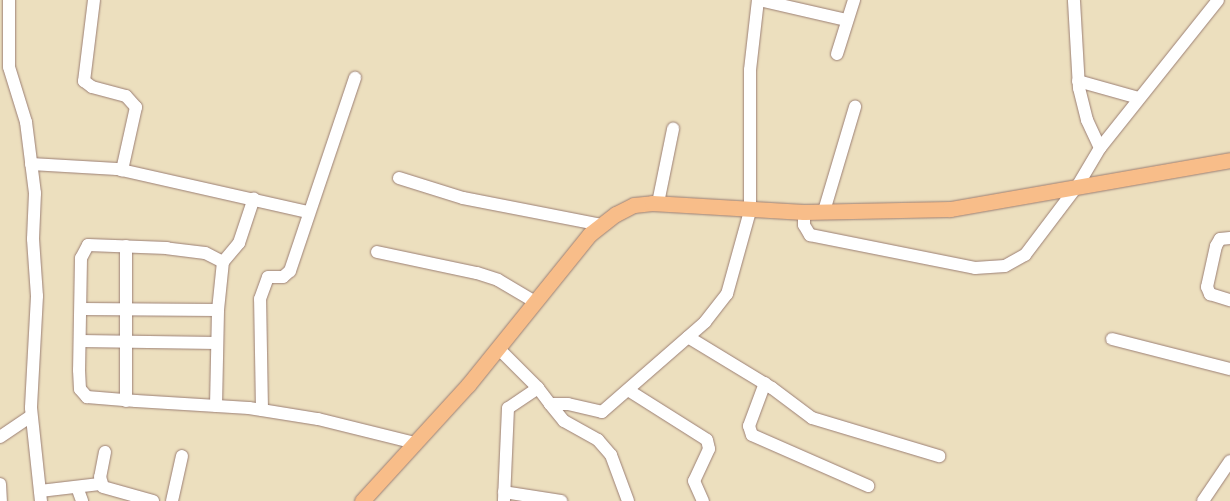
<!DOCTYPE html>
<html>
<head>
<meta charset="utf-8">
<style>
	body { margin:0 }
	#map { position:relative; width:1230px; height:501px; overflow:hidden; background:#ecdfbe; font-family:Delius,sans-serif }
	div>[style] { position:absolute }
	.roads { filter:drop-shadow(0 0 1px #9b7f74) drop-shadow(0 0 1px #9b7f74) }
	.minor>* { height:12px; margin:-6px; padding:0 6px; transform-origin:6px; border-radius:6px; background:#fff }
	.major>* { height:15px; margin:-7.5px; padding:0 7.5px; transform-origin:7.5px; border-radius:7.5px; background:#f8bd89 }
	span { translate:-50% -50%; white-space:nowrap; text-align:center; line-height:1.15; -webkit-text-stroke:4px #f6f6f2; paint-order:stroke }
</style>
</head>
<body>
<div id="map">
	<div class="roads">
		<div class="minor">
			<i style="left:9px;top:0;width:67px;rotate:90deg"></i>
			<i style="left:9px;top:67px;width:58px;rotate:72.8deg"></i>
			<i style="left:26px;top:122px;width:72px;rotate:82.8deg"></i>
			<i style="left:35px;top:193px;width:46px;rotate:92.5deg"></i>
			<i style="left:33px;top:239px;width:57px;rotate:86deg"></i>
			<i style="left:37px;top:296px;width:112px;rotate:93.1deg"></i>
			<i style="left:31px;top:408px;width:94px;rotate:83.9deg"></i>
			<i style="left:94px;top:0;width:82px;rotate:97deg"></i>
			<i style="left:84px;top:81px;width:10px;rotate:37deg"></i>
			<i style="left:92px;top:87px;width:35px;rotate:15deg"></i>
			<i style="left:126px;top:96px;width:15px;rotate:48deg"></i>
			<i style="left:136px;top:107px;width:65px;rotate:102.5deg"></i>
			<i style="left:759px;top:0;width:89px;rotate:12.9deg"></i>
			<i style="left:837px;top:54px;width:57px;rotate:-72.5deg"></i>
			<i style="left:1078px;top:81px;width:63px;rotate:15.6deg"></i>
			<i style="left:1100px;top:148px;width:189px;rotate:-51.4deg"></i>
			<i style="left:31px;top:164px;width:86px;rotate:3.3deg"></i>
			<i style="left:117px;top:169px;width:196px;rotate:12.7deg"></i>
			<i style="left:399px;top:178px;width:67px;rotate:17.4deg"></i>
			<i style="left:463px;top:198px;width:142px;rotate:11deg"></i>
			<i style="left:658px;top:203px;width:76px;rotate:-78.5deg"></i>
			<i style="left:824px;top:211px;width:109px;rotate:-73.4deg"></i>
			<i style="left:804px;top:212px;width:13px;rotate:90deg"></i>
			<i style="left:804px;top:225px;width:12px;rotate:59deg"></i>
			<i style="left:810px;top:235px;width:168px;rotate:11.3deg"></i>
			<i style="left:975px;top:268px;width:30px;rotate:-4deg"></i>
			<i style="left:1005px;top:266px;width:23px;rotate:-29deg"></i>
			<i style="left:1025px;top:255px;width:88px;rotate:-52.9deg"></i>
			<i style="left:1078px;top:185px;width:43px;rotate:-59.3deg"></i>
			<i style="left:1100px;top:148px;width:31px;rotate:-115deg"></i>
			<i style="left:1087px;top:120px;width:33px;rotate:-104deg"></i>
			<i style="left:1079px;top:88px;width:88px;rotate:-93.3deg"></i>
			<i style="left:1230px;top:238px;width:10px;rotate:174deg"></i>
			<i style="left:1220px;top:239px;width:8px;rotate:120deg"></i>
			<i style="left:1216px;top:246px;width:42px;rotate:102.4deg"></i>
			<i style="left:1207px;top:287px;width:8px;rotate:67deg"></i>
			<i style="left:1210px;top:294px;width:21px;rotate:17deg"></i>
			<i style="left:377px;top:252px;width:102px;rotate:11.9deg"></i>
			<i style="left:477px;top:273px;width:22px;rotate:18deg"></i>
			<i style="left:498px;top:280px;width:43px;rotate:30.7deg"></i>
			<i style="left:223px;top:262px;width:25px;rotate:-50deg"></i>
			<i style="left:239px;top:243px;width:47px;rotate:-71.6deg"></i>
			<i style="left:81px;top:309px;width:137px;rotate:0.4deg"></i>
			<i style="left:688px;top:337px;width:98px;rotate:31.3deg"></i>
			<i style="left:772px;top:388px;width:50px;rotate:36.9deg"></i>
			<i style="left:812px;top:418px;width:133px;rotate:16.7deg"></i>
			<i style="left:1112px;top:339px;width:122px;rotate:14.3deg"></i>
			<i style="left:80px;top:341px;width:137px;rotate:0.8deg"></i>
			<i style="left:498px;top:348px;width:57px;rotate:45deg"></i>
			<i style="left:538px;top:388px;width:36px;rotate:146deg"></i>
			<i style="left:508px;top:408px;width:93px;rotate:92.5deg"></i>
			<i style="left:765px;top:383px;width:46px;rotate:110.4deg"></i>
			<i style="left:749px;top:426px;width:9px;rotate:72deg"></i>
			<i style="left:752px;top:435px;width:127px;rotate:23.7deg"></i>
			<i style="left:538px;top:388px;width:20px;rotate:53deg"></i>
			<i style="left:550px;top:404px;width:18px"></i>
			<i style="left:568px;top:404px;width:35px;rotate:13deg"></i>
			<i style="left:602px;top:412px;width:137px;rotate:-41.1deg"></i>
			<i style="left:705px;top:322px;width:36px;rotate:-52deg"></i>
			<i style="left:727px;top:294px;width:86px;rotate:-74.5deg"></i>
			<i style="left:750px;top:211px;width:141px;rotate:-90deg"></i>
			<i style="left:750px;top:70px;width:70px;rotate:-83.5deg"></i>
			<i style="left:628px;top:390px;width:93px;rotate:32.3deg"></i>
			<i style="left:707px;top:440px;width:9px;rotate:77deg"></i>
			<i style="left:709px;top:449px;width:35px;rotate:115deg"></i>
			<i style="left:694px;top:481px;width:22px;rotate:66deg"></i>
			<i style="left:126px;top:401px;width:155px;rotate:-90deg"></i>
			<i style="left:550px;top:404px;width:22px;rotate:51deg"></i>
			<i style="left:564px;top:421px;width:39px;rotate:29deg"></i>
			<i style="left:598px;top:440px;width:20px;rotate:49deg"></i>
			<i style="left:611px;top:455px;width:49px;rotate:69.7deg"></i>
			<i style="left:216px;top:406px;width:96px;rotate:-88.8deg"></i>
			<i style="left:218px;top:310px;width:48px;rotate:-84.1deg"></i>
			<i style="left:223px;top:262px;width:20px;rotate:-153deg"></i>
			<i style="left:205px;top:253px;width:38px;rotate:-173deg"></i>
			<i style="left:167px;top:248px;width:79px;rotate:-177.8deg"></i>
			<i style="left:88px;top:245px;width:15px;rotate:118deg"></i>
			<i style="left:81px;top:258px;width:112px;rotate:91deg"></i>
			<i style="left:79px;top:370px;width:19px;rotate:87deg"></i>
			<i style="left:80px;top:389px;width:11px;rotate:49deg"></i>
			<i style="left:87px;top:397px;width:49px;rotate:4.7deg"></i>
			<i style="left:136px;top:401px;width:113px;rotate:3.5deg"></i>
			<i style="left:249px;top:408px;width:70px;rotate:9.1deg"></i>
			<i style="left:318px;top:419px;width:100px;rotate:13.9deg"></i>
			<i style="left:262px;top:410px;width:111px;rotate:-91deg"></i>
			<i style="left:260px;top:299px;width:23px;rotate:-70deg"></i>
			<i style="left:268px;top:277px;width:15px"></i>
			<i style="left:283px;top:277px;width:9px;rotate:-41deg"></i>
			<i style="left:290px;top:271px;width:204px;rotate:-71.4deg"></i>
			<i style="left:0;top:437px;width:37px;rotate:-34deg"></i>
			<i style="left:105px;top:452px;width:25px;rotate:101deg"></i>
			<i style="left:100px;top:477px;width:10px;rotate:73deg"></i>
			<i style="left:103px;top:487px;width:52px;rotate:15.6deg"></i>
			<i style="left:0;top:484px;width:17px;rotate:87deg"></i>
			<i style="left:77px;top:487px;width:15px;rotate:70deg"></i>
			<i style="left:40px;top:491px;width:60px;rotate:-6.7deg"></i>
			<i style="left:504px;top:492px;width:58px;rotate:9deg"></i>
			<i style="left:172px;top:501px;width:46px;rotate:-77.5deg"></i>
			<i style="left:1203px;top:501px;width:48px;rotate:-56deg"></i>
		</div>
		<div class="major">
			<i style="left:362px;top:501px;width:157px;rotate:-47.6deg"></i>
			<i style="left:468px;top:385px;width:194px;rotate:-51.1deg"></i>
			<i style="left:590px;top:234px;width:33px;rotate:-38deg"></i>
			<i style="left:616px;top:214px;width:20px;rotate:-27deg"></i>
			<i style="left:634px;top:205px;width:18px;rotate:-6deg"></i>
			<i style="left:652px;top:203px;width:152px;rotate:3.4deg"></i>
			<i style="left:804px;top:212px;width:146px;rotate:-1.2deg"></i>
			<i style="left:950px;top:209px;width:284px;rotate:-9.9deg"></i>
		</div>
	</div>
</div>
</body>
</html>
